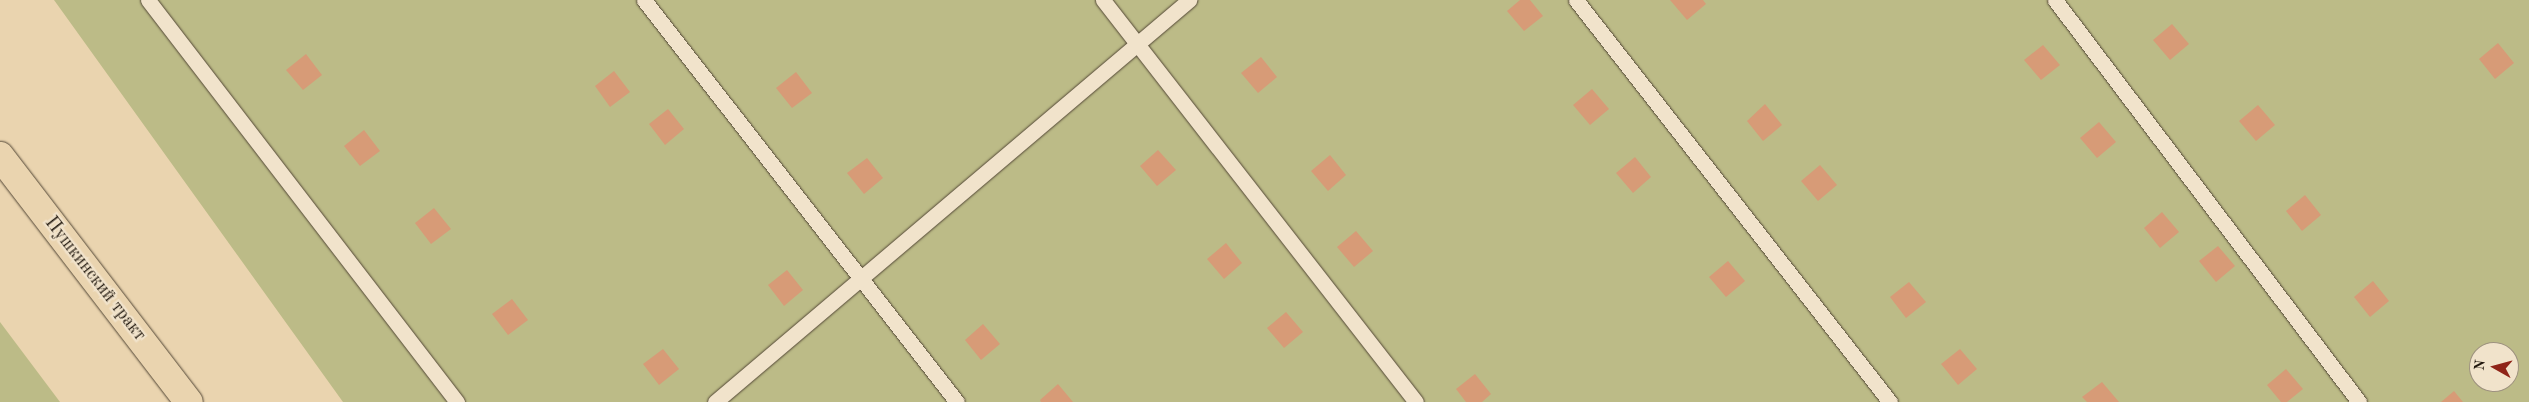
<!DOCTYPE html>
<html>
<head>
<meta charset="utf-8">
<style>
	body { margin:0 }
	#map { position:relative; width:2529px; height:402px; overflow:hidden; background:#ead4af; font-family:"Old Standard TT",serif }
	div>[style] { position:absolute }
	.green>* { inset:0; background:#bcbb87 }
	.building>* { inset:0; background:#d79b77 }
	.roads { filter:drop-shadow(0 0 1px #534736) drop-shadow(0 0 1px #534736) }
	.lane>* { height:15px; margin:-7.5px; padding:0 7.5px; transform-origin:7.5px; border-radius:7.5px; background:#f1e3cb }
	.primary>* { height:28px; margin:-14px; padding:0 14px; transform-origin:14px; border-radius:14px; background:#ead4af }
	span { translate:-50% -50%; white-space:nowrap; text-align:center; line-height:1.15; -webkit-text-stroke:4.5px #f1e3cb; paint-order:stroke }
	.street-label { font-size:18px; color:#21180e }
	.north { position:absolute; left:2469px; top:342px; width:50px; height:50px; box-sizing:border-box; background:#f1e3cb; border:1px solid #9e927f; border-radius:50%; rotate:277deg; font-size:14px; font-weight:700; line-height:20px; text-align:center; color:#21180e }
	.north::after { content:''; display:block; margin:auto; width:18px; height:22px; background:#8f2418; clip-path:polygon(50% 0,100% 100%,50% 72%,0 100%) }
</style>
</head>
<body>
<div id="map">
	<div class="green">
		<i style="clip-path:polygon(evenodd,54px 0,2529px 0,2529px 402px,343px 402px,54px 0,2479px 352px,2509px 352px,2509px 382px,2479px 382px,2479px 352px)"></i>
		<i style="clip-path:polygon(0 322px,60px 402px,0 402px)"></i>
	</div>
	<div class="building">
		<i style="clip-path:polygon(1520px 0,1530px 0,1543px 16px,1524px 31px,1507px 11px)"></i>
		<i style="clip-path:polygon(1670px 0,1703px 0,1706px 4px,1687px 20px)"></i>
		<i style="clip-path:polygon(2172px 24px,2189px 44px,2170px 60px,2153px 40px)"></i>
		<i style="clip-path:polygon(2498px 43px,2514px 63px,2495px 79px,2479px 59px)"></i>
		<i style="clip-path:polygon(2043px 45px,2060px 65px,2041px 80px,2024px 60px)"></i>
		<i style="clip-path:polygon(306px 54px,322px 75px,303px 90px,286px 70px)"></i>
		<i style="clip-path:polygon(1261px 57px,1277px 77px,1258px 93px,1241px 73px)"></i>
		<i style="clip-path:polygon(614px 71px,630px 92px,610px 107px,595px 86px)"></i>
		<i style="clip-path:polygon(796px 72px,812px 93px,792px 108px,776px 88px)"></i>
		<i style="clip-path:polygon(1592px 89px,1609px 109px,1590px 125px,1573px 105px)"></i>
		<i style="clip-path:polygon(1765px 104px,1782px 125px,1763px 141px,1747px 121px)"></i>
		<i style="clip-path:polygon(2258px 105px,2275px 125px,2256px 141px,2239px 121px)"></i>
		<i style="clip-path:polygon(668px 109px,684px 129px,665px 145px,649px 124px)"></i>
		<i style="clip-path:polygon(2099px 122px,2116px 142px,2097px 158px,2080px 138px)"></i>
		<i style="clip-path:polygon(364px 130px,380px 151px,360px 166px,344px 146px)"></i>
		<i style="clip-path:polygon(1158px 150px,1176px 170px,1157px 186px,1140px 166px)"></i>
		<i style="clip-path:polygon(1330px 155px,1346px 175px,1328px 191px,1311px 171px)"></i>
		<i style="clip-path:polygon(1635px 157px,1651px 177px,1633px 193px,1616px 173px)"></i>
		<i style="clip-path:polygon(867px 158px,883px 178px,864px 194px,847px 173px)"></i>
		<i style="clip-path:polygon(1820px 165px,1837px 185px,1818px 201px,1801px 181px)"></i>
		<i style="clip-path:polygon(2305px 195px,2321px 215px,2302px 231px,2286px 211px)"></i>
		<i style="clip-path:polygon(434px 208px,451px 229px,431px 244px,415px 223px)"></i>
		<i style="clip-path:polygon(2162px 212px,2179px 232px,2160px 248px,2144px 228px)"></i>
		<i style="clip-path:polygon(1356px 231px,1373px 251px,1354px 267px,1337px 247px)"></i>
		<i style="clip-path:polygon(1226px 243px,1242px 263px,1224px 279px,1207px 259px)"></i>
		<i style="clip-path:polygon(2218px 246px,2235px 266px,2216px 282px,2199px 261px)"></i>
		<i style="clip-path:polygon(1728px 261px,1745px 281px,1726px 297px,1709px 277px)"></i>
		<i style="clip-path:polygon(787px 270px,803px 290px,784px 306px,768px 285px)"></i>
		<i style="clip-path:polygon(2373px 281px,2389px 301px,2370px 317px,2354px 297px)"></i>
		<i style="clip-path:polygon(1909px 282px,1926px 302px,1906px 318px,1890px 297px)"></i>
		<i style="clip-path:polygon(512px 299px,528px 320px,508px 335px,492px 314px)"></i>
		<i style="clip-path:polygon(1286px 312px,1303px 332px,1284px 348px,1267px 328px)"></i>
		<i style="clip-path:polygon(983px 324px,1000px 344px,981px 360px,965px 340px)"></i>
		<i style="clip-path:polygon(663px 349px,679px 369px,659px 385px,643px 364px)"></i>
		<i style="clip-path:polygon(1960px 349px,1977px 369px,1958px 385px,1941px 364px)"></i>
		<i style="clip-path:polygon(2286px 369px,2303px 389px,2287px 402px,2281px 402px,2267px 385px)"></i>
		<i style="clip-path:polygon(1475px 374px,1491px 394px,1482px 402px,1466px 402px,1456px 389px)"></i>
		<i style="clip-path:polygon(2102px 382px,2119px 402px,2087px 402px,2082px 397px)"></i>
		<i style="clip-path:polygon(1058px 384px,1073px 402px,1041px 402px,1040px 400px)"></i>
		<i style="clip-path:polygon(2454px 391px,2463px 402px,2441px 402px)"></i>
	</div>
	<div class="roads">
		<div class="lane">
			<i style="left:148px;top:0;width:507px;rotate:52.45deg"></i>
			<i style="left:644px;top:0;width:509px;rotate:52.1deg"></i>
			<i style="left:1103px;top:0;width:509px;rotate:52.1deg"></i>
			<i style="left:1576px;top:0;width:510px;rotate:52.01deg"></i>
			<i style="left:2055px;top:0;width:504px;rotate:52.9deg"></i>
			<i style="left:715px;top:402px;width:622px;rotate:-40.3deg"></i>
		</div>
		<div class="primary">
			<i style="left:0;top:156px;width:310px;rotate:52.5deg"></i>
		</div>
	</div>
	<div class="street-label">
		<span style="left:95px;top:279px;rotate:52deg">Пушкинский тракт</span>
	</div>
	<div class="north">N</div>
</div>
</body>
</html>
